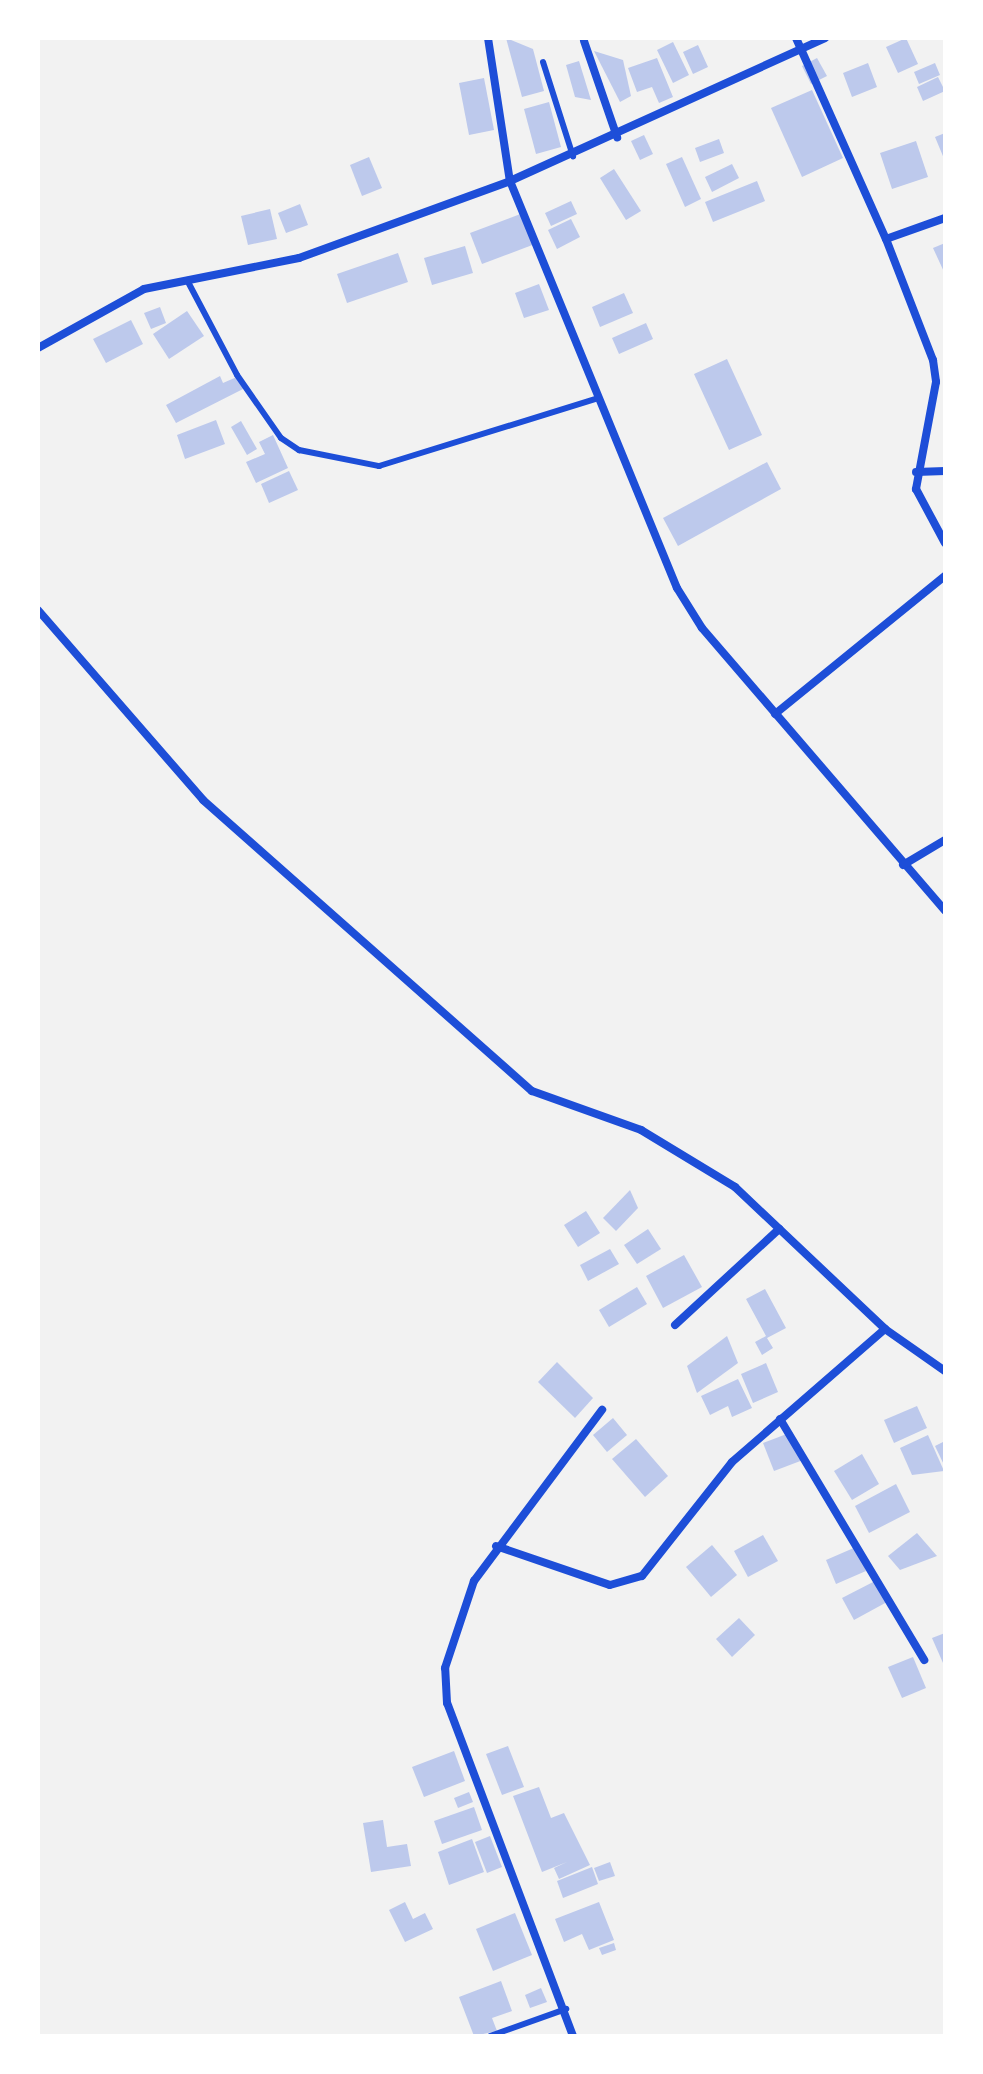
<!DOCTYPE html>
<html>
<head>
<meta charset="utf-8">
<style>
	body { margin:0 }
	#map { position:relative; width:983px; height:2074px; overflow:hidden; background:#f2f2f2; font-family:"IBM Plex Sans",sans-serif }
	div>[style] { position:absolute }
	.building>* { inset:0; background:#bdc9ec }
	.service>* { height:6px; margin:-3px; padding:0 3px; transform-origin:3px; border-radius:3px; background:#1d4ed8 }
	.minor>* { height:8px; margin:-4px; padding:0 4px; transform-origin:4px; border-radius:4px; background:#1d4ed8 }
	span { translate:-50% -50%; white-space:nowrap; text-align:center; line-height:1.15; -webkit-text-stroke:6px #fff; paint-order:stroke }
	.frame { position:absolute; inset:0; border:40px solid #fff; pointer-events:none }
</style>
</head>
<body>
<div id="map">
	<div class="building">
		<i style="clip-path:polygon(506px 38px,533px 49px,544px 91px,522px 97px)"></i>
		<i style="clip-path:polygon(906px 38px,918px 64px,898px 73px,886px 47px)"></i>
		<i style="clip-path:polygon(673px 42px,689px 75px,673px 83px,657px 50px)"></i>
		<i style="clip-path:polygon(698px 45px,708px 67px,693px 74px,683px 52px)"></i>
		<i style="clip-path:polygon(594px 51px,623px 60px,631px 96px,620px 102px)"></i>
		<i style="clip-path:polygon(657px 58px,673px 97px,659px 103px,652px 87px,637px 92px,628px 68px)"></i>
		<i style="clip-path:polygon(817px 58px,827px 76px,811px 84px,802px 66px)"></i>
		<i style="clip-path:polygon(579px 61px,591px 100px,575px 97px,566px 65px)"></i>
		<i style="clip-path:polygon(868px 63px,877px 87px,852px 97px,843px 73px)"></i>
		<i style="clip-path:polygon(935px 63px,940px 75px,919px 84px,914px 72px)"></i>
		<i style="clip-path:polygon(938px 77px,945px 91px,923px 101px,917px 87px)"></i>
		<i style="clip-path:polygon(484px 78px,494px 130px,469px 135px,459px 83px)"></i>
		<i style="clip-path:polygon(812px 90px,843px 158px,802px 177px,771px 108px)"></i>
		<i style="clip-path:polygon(549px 102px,561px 147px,536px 154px,524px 109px)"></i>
		<i style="clip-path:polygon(945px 133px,945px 161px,935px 137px)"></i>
		<i style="clip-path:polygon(644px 135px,653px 154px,640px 160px,631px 141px)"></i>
		<i style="clip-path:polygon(719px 139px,724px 153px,700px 162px,695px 148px)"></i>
		<i style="clip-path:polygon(916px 141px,928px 177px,892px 189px,880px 153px)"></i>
		<i style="clip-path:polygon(369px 157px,382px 188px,362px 196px,350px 165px)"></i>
		<i style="clip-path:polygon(682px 157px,701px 199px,685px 207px,666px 164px)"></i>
		<i style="clip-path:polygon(732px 164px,739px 178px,712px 192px,705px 177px)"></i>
		<i style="clip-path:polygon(614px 169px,641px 211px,626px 220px,600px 178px)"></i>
		<i style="clip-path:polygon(757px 181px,765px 201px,713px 222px,705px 202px)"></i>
		<i style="clip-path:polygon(571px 201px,577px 214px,551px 226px,545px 213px)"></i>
		<i style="clip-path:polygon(300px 204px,308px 225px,286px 233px,278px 213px)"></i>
		<i style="clip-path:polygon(270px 209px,277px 239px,248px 245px,241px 216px)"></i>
		<i style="clip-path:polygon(523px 213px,535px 244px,482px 264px,470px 233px)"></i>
		<i style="clip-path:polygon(571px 219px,580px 237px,557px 249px,548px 230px)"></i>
		<i style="clip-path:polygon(945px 243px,945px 274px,933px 248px)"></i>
		<i style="clip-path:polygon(465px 246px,473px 273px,432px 285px,424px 258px)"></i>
		<i style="clip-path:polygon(398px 253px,408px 282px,347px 303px,337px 274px)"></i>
		<i style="clip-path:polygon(539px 284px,549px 310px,524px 318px,515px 293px)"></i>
		<i style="clip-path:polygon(624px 293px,633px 313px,600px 327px,592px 307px)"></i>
		<i style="clip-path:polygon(160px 307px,166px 323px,151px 329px,144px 313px)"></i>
		<i style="clip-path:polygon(187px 311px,204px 336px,169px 359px,153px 334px)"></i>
		<i style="clip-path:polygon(131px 320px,143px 344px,106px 363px,93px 339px)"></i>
		<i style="clip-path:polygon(646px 323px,653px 339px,619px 354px,612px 338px)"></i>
		<i style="clip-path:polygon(727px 359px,762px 435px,729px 450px,694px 374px)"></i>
		<i style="clip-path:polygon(220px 376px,223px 383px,239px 376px,245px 388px,176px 423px,166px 405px)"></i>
		<i style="clip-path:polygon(216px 420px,225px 444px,185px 459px,177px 435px)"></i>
		<i style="clip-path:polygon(241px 421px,257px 449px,247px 455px,231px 427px)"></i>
		<i style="clip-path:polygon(273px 435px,288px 468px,256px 483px,246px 462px,265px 454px,259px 442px)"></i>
		<i style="clip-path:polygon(767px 462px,781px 489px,678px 546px,663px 518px)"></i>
		<i style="clip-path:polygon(289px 471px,298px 490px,269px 503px,261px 484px)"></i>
		<i style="clip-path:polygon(630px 1190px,638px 1208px,616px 1231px,603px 1218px)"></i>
		<i style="clip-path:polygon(586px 1211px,600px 1233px,578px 1247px,564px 1225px)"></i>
		<i style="clip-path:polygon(648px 1229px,661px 1249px,637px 1264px,624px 1245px)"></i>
		<i style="clip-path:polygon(610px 1249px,619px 1264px,588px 1281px,580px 1265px)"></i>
		<i style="clip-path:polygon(684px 1255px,702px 1287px,663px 1308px,646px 1276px)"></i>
		<i style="clip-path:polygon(637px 1287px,647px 1304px,609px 1327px,599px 1310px)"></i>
		<i style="clip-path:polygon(765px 1289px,786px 1328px,767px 1338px,773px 1348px,762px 1355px,755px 1342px,766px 1336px,746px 1299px)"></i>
		<i style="clip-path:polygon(727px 1336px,738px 1363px,697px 1393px,687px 1366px)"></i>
		<i style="clip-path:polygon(557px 1362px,593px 1398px,575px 1418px,538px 1382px)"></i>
		<i style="clip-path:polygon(766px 1363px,778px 1392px,753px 1403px,741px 1374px)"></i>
		<i style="clip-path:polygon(738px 1379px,752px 1408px,732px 1417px,728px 1406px,710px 1415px,701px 1396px)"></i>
		<i style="clip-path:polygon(917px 1406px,927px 1428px,894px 1443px,884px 1420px)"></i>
		<i style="clip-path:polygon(613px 1418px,627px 1435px,607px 1452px,593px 1435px)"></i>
		<i style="clip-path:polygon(792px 1432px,803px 1460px,774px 1471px,763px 1443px)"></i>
		<i style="clip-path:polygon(928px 1435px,944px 1471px,912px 1475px,900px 1448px)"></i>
		<i style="clip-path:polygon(636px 1439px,668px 1476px,645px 1497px,612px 1459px)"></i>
		<i style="clip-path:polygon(945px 1441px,945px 1467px,935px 1446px)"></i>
		<i style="clip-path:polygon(862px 1454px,879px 1484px,852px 1500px,834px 1471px)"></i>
		<i style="clip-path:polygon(896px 1484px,910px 1512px,869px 1533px,855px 1506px)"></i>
		<i style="clip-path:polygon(917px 1533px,937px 1556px,900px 1570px,888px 1556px)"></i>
		<i style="clip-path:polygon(763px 1535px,778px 1561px,748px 1577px,734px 1551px)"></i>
		<i style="clip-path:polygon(712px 1545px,737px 1575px,711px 1597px,686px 1567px)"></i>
		<i style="clip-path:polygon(856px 1547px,866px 1571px,836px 1584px,826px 1560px)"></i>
		<i style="clip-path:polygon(875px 1581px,887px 1602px,854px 1620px,842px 1598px)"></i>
		<i style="clip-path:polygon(739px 1618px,755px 1635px,732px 1657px,716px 1639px)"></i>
		<i style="clip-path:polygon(945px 1633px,945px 1662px,943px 1663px,932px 1638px)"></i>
		<i style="clip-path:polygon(913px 1657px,926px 1688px,902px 1698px,888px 1667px)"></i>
		<i style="clip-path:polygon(508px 1746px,524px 1787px,502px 1795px,486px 1754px)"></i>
		<i style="clip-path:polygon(454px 1751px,465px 1781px,424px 1797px,412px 1767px)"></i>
		<i style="clip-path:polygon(539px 1787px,551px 1818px,564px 1813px,590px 1865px,559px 1879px,554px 1868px,567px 1862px,542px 1872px,513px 1796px)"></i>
		<i style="clip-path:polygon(469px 1792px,473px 1802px,458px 1808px,454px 1798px)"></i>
		<i style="clip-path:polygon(474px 1807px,482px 1830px,442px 1844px,434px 1821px)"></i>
		<i style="clip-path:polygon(383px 1820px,387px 1847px,407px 1844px,411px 1866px,371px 1872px,363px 1823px)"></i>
		<i style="clip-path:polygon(490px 1836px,502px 1867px,487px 1873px,475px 1842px)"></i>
		<i style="clip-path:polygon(472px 1839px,484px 1872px,449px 1885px,438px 1852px)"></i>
		<i style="clip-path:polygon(610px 1862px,615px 1876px,599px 1881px,594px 1868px)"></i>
		<i style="clip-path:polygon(592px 1867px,598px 1884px,563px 1898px,557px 1881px)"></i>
		<i style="clip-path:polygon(405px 1902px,413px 1919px,425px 1913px,433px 1929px,405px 1942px,389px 1910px)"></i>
		<i style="clip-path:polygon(599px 1902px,614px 1940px,589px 1950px,582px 1934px,564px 1942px,555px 1919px)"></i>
		<i style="clip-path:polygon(515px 1913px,532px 1955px,493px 1971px,476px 1929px)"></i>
		<i style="clip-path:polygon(614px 1943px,616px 1950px,602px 1955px,599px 1948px)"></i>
		<i style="clip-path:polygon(501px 1981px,512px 2011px,492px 2018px,497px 2031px,474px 2036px,459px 1997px)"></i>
		<i style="clip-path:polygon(541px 1988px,547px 2002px,530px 2008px,525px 1995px)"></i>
	</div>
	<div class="service">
		<i style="left:543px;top:62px;width:99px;rotate:72.3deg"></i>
		<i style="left:187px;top:280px;width:107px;rotate:62.2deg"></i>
		<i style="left:237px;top:375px;width:77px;rotate:55.1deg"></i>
		<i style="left:281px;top:438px;width:22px;rotate:34deg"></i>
		<i style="left:299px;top:450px;width:82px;rotate:11.3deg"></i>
		<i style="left:379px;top:466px;width:226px;rotate:-17.2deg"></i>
		<i style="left:490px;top:2036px;width:81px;rotate:-19.6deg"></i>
	</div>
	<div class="minor">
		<i style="left:488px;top:38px;width:145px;rotate:81.3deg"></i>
		<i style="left:510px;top:181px;width:440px;rotate:67.7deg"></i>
		<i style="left:677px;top:588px;width:47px;rotate:58deg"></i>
		<i style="left:702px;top:628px;width:373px;rotate:49.3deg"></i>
		<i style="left:796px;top:38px;width:220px;rotate:65.9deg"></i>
		<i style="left:886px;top:239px;width:63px;rotate:-19.6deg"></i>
		<i style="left:584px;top:41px;width:102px;rotate:71deg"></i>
		<i style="left:886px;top:239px;width:130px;rotate:68.8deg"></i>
		<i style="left:933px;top:360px;width:22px;rotate:82deg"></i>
		<i style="left:936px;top:382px;width:109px;rotate:100.6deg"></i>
		<i style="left:916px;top:489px;width:61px;rotate:61.8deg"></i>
		<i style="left:38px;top:348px;width:121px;rotate:-29.1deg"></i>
		<i style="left:144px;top:289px;width:158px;rotate:-11.3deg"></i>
		<i style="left:299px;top:258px;width:225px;rotate:-20deg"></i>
		<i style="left:510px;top:181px;width:346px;rotate:-24.4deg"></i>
		<i style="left:916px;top:472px;width:29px;rotate:-2deg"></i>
		<i style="left:38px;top:610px;width:252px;rotate:49deg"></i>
		<i style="left:203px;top:800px;width:439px;rotate:41.5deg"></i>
		<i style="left:532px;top:1091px;width:116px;rotate:19.7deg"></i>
		<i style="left:641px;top:1130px;width:110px;rotate:31.2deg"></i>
		<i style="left:735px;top:1187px;width:207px;rotate:43.4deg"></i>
		<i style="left:885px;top:1329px;width:73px;rotate:35deg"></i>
		<i style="left:775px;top:714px;width:219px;rotate:-39.1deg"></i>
		<i style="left:903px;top:865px;width:49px;rotate:-30.8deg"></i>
		<i style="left:675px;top:1325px;width:142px;rotate:-42.7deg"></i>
		<i style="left:780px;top:1419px;width:281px;rotate:59.1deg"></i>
		<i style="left:496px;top:1546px;width:120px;rotate:18.9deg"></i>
		<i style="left:610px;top:1585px;width:33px;rotate:-16deg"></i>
		<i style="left:642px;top:1576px;width:145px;rotate:-51.7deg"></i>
		<i style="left:732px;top:1462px;width:203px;rotate:-41deg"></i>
		<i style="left:573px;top:2036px;width:356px;rotate:-110.7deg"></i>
		<i style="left:447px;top:1703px;width:35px;rotate:-93deg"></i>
		<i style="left:445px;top:1668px;width:92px;rotate:-71.6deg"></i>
		<i style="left:474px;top:1581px;width:214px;rotate:-53.2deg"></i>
	</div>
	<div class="frame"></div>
</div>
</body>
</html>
